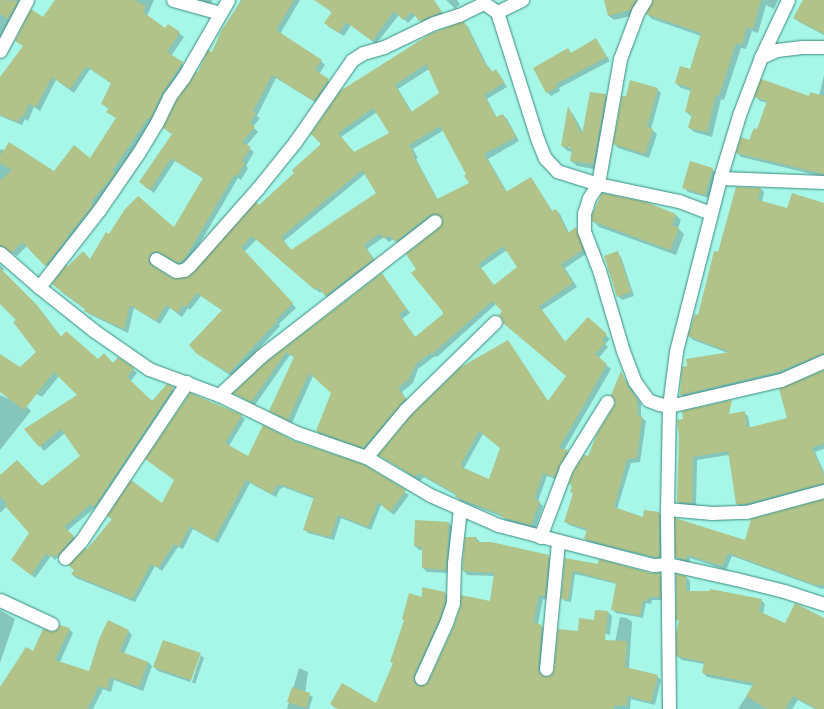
<!DOCTYPE html>
<html>
<head>
<meta charset="utf-8">
<style>
	body { margin:0 }
	#map { position:relative; width:824px; height:709px; overflow:hidden; background:#a7f7e9; font-family:Inter,sans-serif }
	div>[style] { position:absolute }
	.shadow>* { inset:0; background:#0003 }
	.building>* { inset:0; background:#b1c389 }
	.roads { filter:drop-shadow(0 0 1px #398a7e) drop-shadow(0 0 1px #398a7e) }
	.street>* { height:13px; margin:-6.5px; padding:0 6.5px; transform-origin:6.5px; border-radius:6.5px; background:#fff }
	span { translate:-50% -50%; white-space:nowrap; text-align:center; line-height:1.15; -webkit-text-stroke:3px #fff; paint-order:stroke }
</style>
</head>
<body>
<div id="map">
	<div class="shadow">
		<i style="clip-path:polygon(0 0,24px 0,0 43px)"></i>
		<i style="clip-path:polygon(57px 0,154px 0,147px 16px,166px 29px,168px 25px,184px 37px,171px 56px,186px 67px,154px 122px,50px 269px,27px 246px,17px 256px,6px 249px,0 251px,0 151px,1px 149px,54px 172px,90px 160px,117px 119px,107px 111px,109px 109px,102px 104px,112px 84px,90px 69px,74px 93px,56px 80px,40px 111px,34px 107px,28px 121px,25px 119px,22px 125px,0 116px,0 79px,24px 47px,16px 40px,44px 19px)"></i>
		<i style="clip-path:polygon(192px 0,212px 0,211px 4px)"></i>
		<i style="clip-path:polygon(evenodd,241px 0,300px 0,280px 34px,321px 61px,325px 65px,319px 74px,332px 84px,318px 104px,276px 78px,257px 116px,260px 118px,253px 127px,258px 132px,246px 146px,254px 152px,246px 166px,248px 168px,241px 180px,238px 178px,189px 262px,182px 266px,160px 254px,153px 259px,153px 267px,172px 279px,189px 277px,259px 206px,296px 173px,293px 170px,464px 23px,468px 27px,487px 65px,493px 72px,496px 71px,500px 75px,507px 87px,487px 99px,497px 118px,503px 115px,507px 119px,519px 141px,488px 159px,507px 192px,531px 179px,553px 212px,556px 210px,560px 214px,569px 233px,576px 229px,579px 233px,586px 254px,565px 268px,577px 287px,542px 310px,566px 343px,588px 319px,610px 339px,605px 344px,608px 347px,598px 359px,611px 369px,564px 450px,571px 455px,558px 480px,547px 476px,538px 501px,543px 506px,535px 529px,506px 521px,503px 517px,460px 501px,457px 496px,424px 477px,420px 481px,379px 455px,508px 341px,548px 402px,567px 376px,504px 323px,504px 311px,496px 304px,437px 357px,435px 356px,418px 369px,413px 383px,402px 392px,406px 399px,410px 401px,368px 451px,321px 435px,317px 431px,332px 393px,313px 376px,292px 423px,274px 414px,270px 410px,295px 358px,290px 355px,255px 405px,234px 393px,381px 274px,410px 313px,402px 319px,416px 338px,444px 314px,444px 311px,418px 269px,441px 228px,444px 220px,442px 217px,434px 218px,400px 245px,394px 239px,389px 242px,384px 237px,367px 249px,377px 263px,329px 300px,322px 291px,320px 293px,257px 239px,244px 252px,296px 308px,279px 324px,280px 326px,233px 377px,202px 357px,190px 345px,223px 311px,201px 296px,190px 310px,188px 308px,182px 317px,170px 308px,160px 324px,134px 308px,128px 333px,89px 314px,86px 310px,64px 294px,53px 284px,90px 260px,109px 236px,174px 228px,204px 179px,175px 161px,154px 193px,144px 186px,173px 135px,164px 128px,212px 53px,222px 32px,241px 0,429px 69px,441px 93px,412px 112px,398px 89px,429px 69px,241px 0,377px 112px,390px 133px,354px 153px,341px 137px,377px 112px,241px 0,444px 130px,467px 175px,470px 184px,438px 200px,416px 159px,418px 158px,413px 149px,444px 130px,241px 0,365px 174px,377px 194px,292px 251px,284px 241px,365px 174px,241px 0,507px 250px,518px 268px,494px 286px,481px 268px,507px 250px,241px 0,483px 434px,501px 448px,489px 480px,464px 468px,483px 434px)"></i>
		<i style="clip-path:polygon(326px 0,422px 0,438px 8px,445px 16px,424px 25px,416px 15px,408px 23px,399px 15px,376px 44px,351px 25px,344px 36px,329px 27px,325px 23px,332px 13px,324px 5px)"></i>
		<i style="clip-path:polygon(446px 0,457px 0,460px 4px,455px 9px)"></i>
		<i style="clip-path:polygon(605px 0,644px 0,635px 15px,614px 20px,609px 16px)"></i>
		<i style="clip-path:polygon(654px 0,778px 0,774px 9px,766px 5px,758px 33px,752px 31px,746px 49px,741px 48px,724px 100px,721px 99px,712px 137px,694px 132px,689px 127px,692px 117px,686px 112px,691px 91px,681px 88px,676px 83px,691px 70px,701px 36px,652px 19px,647px 14px)"></i>
		<i style="clip-path:polygon(804px 0,824px 0,824px 35px,799px 22px,794px 17px)"></i>
		<i style="clip-path:polygon(596px 40px,610px 61px,559px 88px,560px 91px,551px 96px,547px 92px,568px 50px,572px 54px)"></i>
		<i style="clip-path:polygon(824px 75px,824px 177px,741px 157px,737px 153px,758px 130px,768px 103px,760px 101px,756px 97px,819px 96px)"></i>
		<i style="clip-path:polygon(657px 89px,661px 93px,651px 129px,657px 134px,649px 158px,618px 148px,614px 144px)"></i>
		<i style="clip-path:polygon(evenodd,605px 95px,611px 101px,599px 170px,577px 166px,571px 161px,573px 152px,568px 151px,562px 146px,568px 109px,573px 114px,584px 134px,605px 95px,568px 146px,577px 149px,568px 148px,568px 146px)"></i>
		<i style="clip-path:polygon(712px 169px,716px 173px,709px 198px,688px 192px,684px 188px)"></i>
		<i style="clip-path:polygon(761px 189px,764px 192px,762px 202px,788px 209px,824px 204px,824px 358px,783px 376px,685px 399px,681px 395px,683px 368px,728px 353px,693px 340px,689px 336px,699px 317px,719px 254px)"></i>
		<i style="clip-path:polygon(676px 215px,681px 220px,678px 228px,684px 234px,676px 255px,599px 227px,593px 221px)"></i>
		<i style="clip-path:polygon(617px 253px,621px 257px,634px 296px,622px 300px,618px 296px)"></i>
		<i style="clip-path:polygon(0 265px,4px 269px,2px 272px,40px 309px,62px 338px,98px 360px,133px 369px,137px 373px,130px 382px,153px 402px,168px 385px,177px 392px,96px 507px,67px 531px,78px 541px,62px 560px,58px 557px,55px 560px,51px 556px,35px 578px,12px 560px,31px 533px,7px 506px,0 513px,0 476px,42px 488px,81px 456px,65px 433px,44px 451px,26px 429px,78px 395px,59px 376px,42px 397px,0 373px,0 355px,20px 369px,38px 352px,18px 320px,0 303px)"></i>
		<i style="clip-path:polygon(824px 371px,824px 449px,815px 452px,824px 472px,824px 487px,741px 508px,737px 504px,729px 455px,697px 460px,696px 507px,682px 505px,678px 502px,680px 436px,744px 413px,748px 416px,750px 428px,788px 419px)"></i>
		<i style="clip-path:polygon(621px 373px,641px 404px,641px 417px,646px 421px,640px 462px,631px 463px,617px 509px,644px 518px,659px 513px,662px 517px,663px 560px,589px 542px,585px 539px,587px 531px,569px 525px,566px 522px,574px 495px,571px 492px,573px 487px,570px 484px,589px 457px,615px 406px)"></i>
		<i style="clip-path:polygon(0 395px,27px 407px,31px 411px,0 450px)"></i>
		<i style="clip-path:polygon(241px 416px,245px 419px,229px 446px,249px 457px,294px 441px,362px 465px,409px 495px,394px 515px,381px 505px,371px 530px,341px 518px,334px 540px,308px 533px,305px 529px,315px 499px,283px 487px,281px 489px,280px 489px,276px 497px,250px 483px,218px 543px,193px 529px,183px 549px,178px 547px,162px 571px,155px 566px,135px 602px,76px 578px,72px 574px,88px 551px,112px 520px,109px 516px,162px 504px)"></i>
		<i style="clip-path:polygon(824px 500px,824px 588px,822px 589px,732px 556px,726px 570px,690px 558px,690px 563px,681px 561px,676px 557px,746px 541px)"></i>
		<i style="clip-path:polygon(449px 523px,453px 527px,450px 573px,427px 572px,423px 568px,423px 550px,419px 550px,415px 546px)"></i>
		<i style="clip-path:polygon(476px 538px,480px 542px,548px 556px,552px 560px,549px 600px,543px 599px,538px 624px,546px 630px,542px 673px,544px 677px,550px 677px,578px 632px,608px 612px,612px 616px,610px 635px,604px 633px,581px 709px,335px 708px,331px 704px,377px 705px,394px 664px,391px 661px,423px 598px,445px 593px,449px 597px,449px 606px,417px 680px,418px 686px,427px 685px,490px 602px,494px 576px,467px 575px,463px 570px)"></i>
		<i style="clip-path:polygon(565px 559px,651px 574px,659px 574px,662px 577px,663px 600px,652px 600px,651px 604px,646px 603px,643px 618px,616px 613px,613px 610px,617px 584px,575px 574px,571px 602px,565px 601px,562px 598px)"></i>
		<i style="clip-path:polygon(686px 577px,690px 581px,690px 592px,761px 600px,765px 604px,763px 614px,786px 624px,824px 632px,824px 709px,815px 709px,798px 700px,792px 709px,738px 709px,753px 686px,707px 677px,703px 673px,704px 664px,682px 660px,677px 656px,680px 622px,677px 619px)"></i>
		<i style="clip-path:polygon(0 610px,15px 619px,0 663px)"></i>
		<i style="clip-path:polygon(620px 617px,627px 618px,632px 622px,629px 669px,657px 676px,661px 680px,655px 705px,631px 699px,630px 709px,602px 709px)"></i>
		<i style="clip-path:polygon(69px 629px,73px 633px,60px 662px,89px 672px,128px 631px,132px 635px,124px 654px,148px 662px,152px 666px,143px 691px,114px 680px,111px 692px,103px 689px,93px 709px,0 709px,0 689px,53px 633px)"></i>
		<i style="clip-path:polygon(200px 654px,190px 682px,158px 671px,154px 667px)"></i>
		<i style="clip-path:polygon(201px 655px,204px 658px,195px 684px,192px 682px)"></i>
		<i style="clip-path:polygon(299px 668px,308px 672px,305px 693px,313px 697px,309px 709px,287px 709px)"></i>
	</div>
	<div class="building">
		<i style="clip-path:polygon(0 0,18px 1px,8px 19px,0 14px)"></i>
		<i style="clip-path:polygon(55px 0,134px 0,146px 6px,143px 12px,165px 28px,168px 24px,180px 32px,167px 52px,183px 62px,162px 93px,150px 119px,148px 118px,112px 171px,115px 173px,91px 202px,93px 205px,67px 236px,68px 237px,45px 266px,22px 242px,12px 253px,0 245px,0 181px,12px 170px,0 163px,0 156px,9px 142px,54px 171px,74px 145px,90px 158px,116px 118px,106px 112px,109px 108px,101px 104px,111px 83px,86px 66px,70px 89px,52px 77px,36px 107px,29px 104px,23px 117px,21px 116px,18px 122px,0 115px,0 77px,23px 46px,15px 41px,31px 9px,43px 17px)"></i>
		<i style="clip-path:polygon(evenodd,242px 0,294px 0,276px 30px,322px 60px,315px 70px,329px 79px,314px 101px,272px 75px,253px 111px,256px 113px,250px 123px,255px 127px,242px 142px,251px 147px,242px 161px,245px 163px,237px 176px,234px 175px,185px 258px,178px 263px,156px 251px,149px 255px,149px 263px,172px 278px,189px 276px,256px 202px,259px 205px,294px 173px,292px 170px,321px 144px,311px 134px,340px 91px,430px 34px,464px 21px,483px 60px,492px 72px,496px 69px,504px 83px,484px 95px,496px 117px,503px 114px,516px 137px,484px 154px,506px 192px,531px 177px,552px 211px,556px 209px,568px 233px,576px 227px,583px 250px,561px 264px,573px 283px,539px 306px,565px 342px,588px 317px,607px 334px,602px 340px,605px 343px,595px 354px,607px 364px,559px 448px,568px 450px,554px 477px,543px 473px,534px 499px,540px 501px,531px 525px,501px 517px,502px 515px,455px 497px,456px 494px,419px 473px,416px 477px,378px 455px,411px 415px,461px 367px,508px 340px,548px 401px,566px 376px,503px 323px,503px 320px,499px 315px,502px 311px,492px 301px,432px 354px,430px 353px,415px 365px,409px 379px,398px 388px,405px 398px,407px 397px,363px 448px,316px 431px,331px 393px,309px 373px,288px 420px,269px 411px,294px 357px,286px 352px,251px 402px,233px 393px,266px 362px,382px 273px,407px 309px,399px 314px,415px 337px,443px 314px,443px 312px,411px 273px,416px 269px,406px 254px,440px 227px,443px 220px,438px 214px,430px 215px,395px 242px,389px 235px,384px 239px,380px 233px,364px 245px,373px 259px,325px 296px,318px 287px,315px 290px,252px 236px,241px 247px,293px 303px,276px 320px,277px 321px,229px 373px,197px 354px,189px 345px,222px 310px,197px 293px,186px 307px,183px 305px,178px 313px,166px 305px,156px 321px,130px 305px,124px 329px,84px 311px,85px 309px,52px 284px,66px 265px,68px 266px,83px 251px,90px 259px,106px 232px,109px 234px,125px 209px,138px 196px,174px 227px,203px 178px,171px 158px,150px 190px,139px 182px,172px 134px,163px 128px,176px 101px,197px 71px,198px 72px,208px 50px,212px 52px,221px 31px,242px 0,426px 64px,439px 93px,411px 112px,395px 85px,426px 64px,242px 0,373px 108px,389px 133px,354px 152px,338px 133px,373px 108px,242px 0,440px 126px,466px 174px,464px 176px,469px 183px,437px 199px,413px 155px,414px 154px,409px 145px,440px 126px,242px 0,362px 170px,376px 193px,291px 250px,281px 237px,362px 170px,242px 0,503px 246px,517px 267px,494px 285px,478px 264px,503px 246px,242px 0,479px 431px,500px 448px,489px 479px,461px 467px,463px 465px,461px 464px,479px 431px)"></i>
		<i style="clip-path:polygon(314px 0,434px 0,442px 12px,419px 21px,412px 12px,403px 20px,394px 11px,372px 41px,346px 22px,339px 33px,324px 23px,332px 12px)"></i>
		<i style="clip-path:polygon(604px 0,636px 0,630px 10px,608px 16px)"></i>
		<i style="clip-path:polygon(653px 0,761px 0,753px 29px,747px 27px,742px 45px,736px 43px,719px 96px,716px 95px,707px 132px,688px 128px,692px 114px,685px 112px,691px 88px,675px 83px,680px 66px,690px 69px,701px 33px,646px 14px)"></i>
		<i style="clip-path:polygon(803px 0,824px 0,824px 34px,793px 18px)"></i>
		<i style="clip-path:polygon(596px 38px,607px 57px,556px 84px,557px 87px,546px 93px,533px 68px,568px 48px,571px 53px)"></i>
		<i style="clip-path:polygon(761px 79px,809px 96px,810px 92px,824px 96px,824px 174px,736px 153px,741px 137px,749px 140px,754px 128px,757px 129px,767px 101px,754px 97px)"></i>
		<i style="clip-path:polygon(630px 80px,658px 88px,647px 127px,653px 129px,645px 154px,613px 144px,622px 96px,626px 96px)"></i>
		<i style="clip-path:polygon(590px 92px,606px 94px,593px 164px,570px 161px,572px 148px,561px 146px,568px 106px,582px 135px)"></i>
		<i style="clip-path:polygon(690px 161px,713px 168px,705px 195px,682px 188px)"></i>
		<i style="clip-path:polygon(736px 187px,761px 188px,758px 200px,787px 208px,792px 193px,824px 203px,824px 353px,778px 372px,680px 395px,682px 367px,687px 366px,686px 359px,730px 352px,688px 336px,695px 314px,698px 315px,714px 251px,718px 252px)"></i>
		<i style="clip-path:polygon(602px 193px,646px 202px,676px 214px,672px 225px,679px 228px,670px 250px,592px 221px,592px 215px)"></i>
		<i style="clip-path:polygon(618px 251px,631px 292px,617px 297px,604px 256px)"></i>
		<i style="clip-path:polygon(0 268px,36px 304px,61px 337px,66px 331px,98px 359px,104px 353px,113px 363px,118px 357px,134px 368px,127px 377px,152px 401px,167px 384px,174px 387px,94px 507px,91px 504px,64px 527px,74px 536px,57px 557px,54px 554px,50px 557px,46px 553px,31px 575px,11px 560px,29px 533px,5px 506px,7px 504px,0 496px,0 475px,17px 460px,42px 486px,80px 456px,61px 429px,39px 447px,24px 429px,77px 395px,54px 372px,24px 410px,0 392px,0 354px,20px 367px,36px 352px,13px 322px,16px 320px,0 304px)"></i>
		<i style="clip-path:polygon(824px 370px,824px 443px,812px 448px,824px 475px,824px 483px,745px 504px,736px 504px,728px 451px,693px 457px,692px 503px,677px 502px,679px 436px,677px 420px,683px 419px,682px 411px,732px 400px,729px 414px,745px 411px,747px 428px,787px 418px,779px 389px)"></i>
		<i style="clip-path:polygon(621px 371px,628px 387px,637px 399px,638px 416px,642px 416px,637px 458px,627px 459px,614px 507px,643px 517px,644px 510px,659px 512px,659px 557px,654px 557px,584px 539px,587px 529px,564px 522px,573px 493px,570px 492px,572px 485px,569px 484px,573px 472px,584px 455px,588px 456px,597px 434px,614px 406px,615px 402px,611px 395px)"></i>
		<i style="clip-path:polygon(190px 393px,242px 415px,225px 443px,248px 456px,263px 425px,294px 441px,363px 464px,406px 490px,390px 512px,378px 502px,368px 527px,338px 515px,330px 537px,303px 530px,314px 497px,279px 484px,278px 486px,276px 486px,272px 494px,246px 480px,214px 540px,190px 526px,179px 547px,174px 544px,158px 568px,151px 564px,132px 599px,71px 574px,74px 570px,68px 565px,86px 548px,87px 549px,112px 519px,107px 516px,131px 480px,162px 503px,174px 480px,145px 459px)"></i>
		<i style="clip-path:polygon(824px 499px,824px 586px,818px 584px,818px 586px,728px 553px,722px 566px,687px 555px,686px 560px,675px 557px,675px 518px,745px 540px,751px 519px)"></i>
		<i style="clip-path:polygon(415px 520px,449px 522px,446px 570px,422px 568px,422px 547px,414px 546px)"></i>
		<i style="clip-path:polygon(465px 537px,477px 537px,476px 542px,491px 542px,549px 555px,545px 596px,539px 595px,533px 622px,542px 625px,538px 668px,541px 675px,549px 676px,554px 670px,558px 629px,578px 631px,579px 618px,594px 620px,595px 610px,608px 611px,605px 640px,627px 641px,625px 667px,658px 675px,651px 702px,628px 696px,626px 706px,614px 705px,614px 709px,338px 709px,330px 704px,342px 683px,376px 703px,393px 663px,390px 662px,404px 620px,402px 619px,409px 593px,422px 597px,422px 587px,445px 592px,445px 602px,439px 620px,414px 675px,414px 682px,418px 685px,425px 685px,428px 682px,454px 626px,461px 605px,461px 595px,490px 601px,494px 573px,462px 571px)"></i>
		<i style="clip-path:polygon(565px 558px,598px 564px,599px 559px,651px 573px,660px 573px,660px 597px,649px 597px,648px 601px,643px 600px,640px 616px,611px 610px,616px 583px,573px 571px,568px 600px,561px 599px)"></i>
		<i style="clip-path:polygon(676px 574px,686px 576px,686px 591px,710px 591px,710px 589px,762px 599px,759px 611px,785px 623px,795px 603px,824px 618px,824px 709px,817px 709px,793px 696px,785px 709px,767px 709px,746px 696px,754px 683px,702px 673px,704px 662px,676px 656px,676px 634px,679px 620px,676px 620px)"></i>
		<i style="clip-path:polygon(108px 620px,129px 630px,120px 651px,148px 662px,139px 687px,110px 677px,107px 689px,99px 686px,87px 709px,0 709px,0 687px,26px 647px,33px 651px,43px 629px,53px 632px,57px 630px,60px 625px,70px 628px,55px 660px,89px 671px,99px 639px)"></i>
		<i style="clip-path:polygon(163px 640px,201px 653px,191px 680px,153px 667px)"></i>
		<i style="clip-path:polygon(292px 687px,310px 693px,306px 708px,287px 702px)"></i>
	</div>
	<div class="roads">
		<div class="street">
			<i style="left:173px;top:0;width:49px;rotate:15.5deg"></i>
			<i style="left:645px;top:0;width:13px;rotate:122deg"></i>
			<i style="left:638px;top:11px;width:51px;rotate:110.6deg"></i>
			<i style="left:620px;top:59px;width:127px;rotate:100deg"></i>
			<i style="left:598px;top:184px;width:17px;rotate:123deg"></i>
			<i style="left:589px;top:198px;width:16px;rotate:108deg"></i>
			<i style="left:584px;top:213px;width:18px;rotate:90deg"></i>
			<i style="left:584px;top:231px;width:42px;rotate:69deg"></i>
			<i style="left:599px;top:270px;width:84px;rotate:73.5deg"></i>
			<i style="left:623px;top:351px;width:33px;rotate:69deg"></i>
			<i style="left:635px;top:382px;width:22px;rotate:54deg"></i>
			<i style="left:648px;top:400px;width:12px;rotate:20deg"></i>
			<i style="left:659px;top:404px;width:10px;rotate:11deg"></i>
			<i style="left:669px;top:406px;width:115px;rotate:-13.1deg"></i>
			<i style="left:781px;top:380px;width:47px;rotate:-23.8deg"></i>
			<i style="left:497px;top:12px;width:135px;rotate:72.4deg"></i>
			<i style="left:538px;top:141px;width:18px;rotate:68deg"></i>
			<i style="left:545px;top:158px;width:18px;rotate:47deg"></i>
			<i style="left:557px;top:171px;width:43px;rotate:17.6deg"></i>
			<i style="left:598px;top:184px;width:83px;rotate:11.9deg"></i>
			<i style="left:679px;top:201px;width:34px;rotate:21deg"></i>
			<i style="left:0;top:51px;width:58px;rotate:-62.1deg"></i>
			<i style="left:761px;top:57px;width:17px;rotate:-24deg"></i>
			<i style="left:777px;top:50px;width:25px;rotate:-7deg"></i>
			<i style="left:802px;top:47px;width:22px"></i>
			<i style="left:720px;top:178px;width:104px;rotate:2.2deg"></i>
			<i style="left:0;top:253px;width:52px;rotate:41.1deg"></i>
			<i style="left:39px;top:287px;width:69px;rotate:38.5deg"></i>
			<i style="left:93px;top:330px;width:68px;rotate:34.9deg"></i>
			<i style="left:149px;top:369px;width:75px;rotate:20.4deg"></i>
			<i style="left:219px;top:395px;width:87px;rotate:26deg"></i>
			<i style="left:297px;top:433px;width:73px;rotate:19.2deg"></i>
			<i style="left:366px;top:457px;width:74px;rotate:30.7deg"></i>
			<i style="left:430px;top:495px;width:74px;rotate:23.8deg"></i>
			<i style="left:498px;top:525px;width:160px;rotate:14.5deg"></i>
			<i style="left:653px;top:565px;width:15px;rotate:-4deg"></i>
			<i style="left:668px;top:564px;width:70px;rotate:12.4deg"></i>
			<i style="left:736px;top:579px;width:49px;rotate:14deg"></i>
			<i style="left:784px;top:591px;width:42px;rotate:18deg"></i>
			<i style="left:156px;top:259px;width:23px;rotate:31deg"></i>
			<i style="left:176px;top:271px;width:8px;rotate:-7deg"></i>
			<i style="left:184px;top:270px;width:6px;rotate:-39deg"></i>
			<i style="left:189px;top:266px;width:104px;rotate:-48.5deg"></i>
			<i style="left:258px;top:188px;width:59px;rotate:-51.2deg"></i>
			<i style="left:295px;top:142px;width:100px;rotate:-55.2deg"></i>
			<i style="left:352px;top:60px;width:13px;rotate:-32deg"></i>
			<i style="left:363px;top:53px;width:22px;rotate:-16deg"></i>
			<i style="left:384px;top:47px;width:55px;rotate:-25.6deg"></i>
			<i style="left:434px;top:23px;width:26px;rotate:-18deg"></i>
			<i style="left:459px;top:15px;width:28px;rotate:-26deg"></i>
			<i style="left:484px;top:3px;width:16px;rotate:35deg"></i>
			<i style="left:497px;top:12px;width:28px;rotate:-26deg"></i>
			<i style="left:39px;top:287px;width:98px;rotate:-52.1deg"></i>
			<i style="left:99px;top:210px;width:70px;rotate:-55.4deg"></i>
			<i style="left:139px;top:152px;width:35px;rotate:-59deg"></i>
			<i style="left:157px;top:122px;width:28px;rotate:-64deg"></i>
			<i style="left:169px;top:97px;width:24px;rotate:-54deg"></i>
			<i style="left:183px;top:78px;width:90px;rotate:-60deg"></i>
			<i style="left:219px;top:395px;width:57px;rotate:-42.9deg"></i>
			<i style="left:261px;top:356px;width:220px;rotate:-37.8deg"></i>
			<i style="left:366px;top:457px;width:61px;rotate:-50.3deg"></i>
			<i style="left:405px;top:410px;width:126px;rotate:-44.4deg"></i>
			<i style="left:667px;top:509px;width:45px;rotate:5.1deg"></i>
			<i style="left:712px;top:513px;width:34px;rotate:-2deg"></i>
			<i style="left:746px;top:512px;width:81px;rotate:-15.1deg"></i>
			<i style="left:540px;top:537px;width:74px;rotate:-69.4deg"></i>
			<i style="left:566px;top:468px;width:78px;rotate:-58.2deg"></i>
			<i style="left:65px;top:558px;width:23px;rotate:-47deg"></i>
			<i style="left:81px;top:541px;width:191px;rotate:-56.3deg"></i>
			<i style="left:0;top:600px;width:57px;rotate:24.8deg"></i>
			<i style="left:546px;top:669px;width:128px;rotate:-84.6deg"></i>
			<i style="left:421px;top:678px;width:60px;rotate:-65.6deg"></i>
			<i style="left:446px;top:623px;width:21px;rotate:-71deg"></i>
			<i style="left:453px;top:603px;width:40px;rotate:-88.6deg"></i>
			<i style="left:454px;top:563px;width:54px;rotate:-83.7deg"></i>
			<i style="left:669px;top:709px;width:200px;rotate:-90.6deg"></i>
			<i style="left:667px;top:509px;width:103px;rotate:-88.9deg"></i>
			<i style="left:669px;top:406px;width:55px;rotate:-82.7deg"></i>
			<i style="left:676px;top:351px;width:179px;rotate:-75.7deg"></i>
			<i style="left:720px;top:178px;width:66px;rotate:-73.2deg"></i>
			<i style="left:739px;top:115px;width:62px;rotate:-69.2deg"></i>
			<i style="left:761px;top:57px;width:63px;rotate:-64.7deg"></i>
		</div>
	</div>
</div>
</body>
</html>
